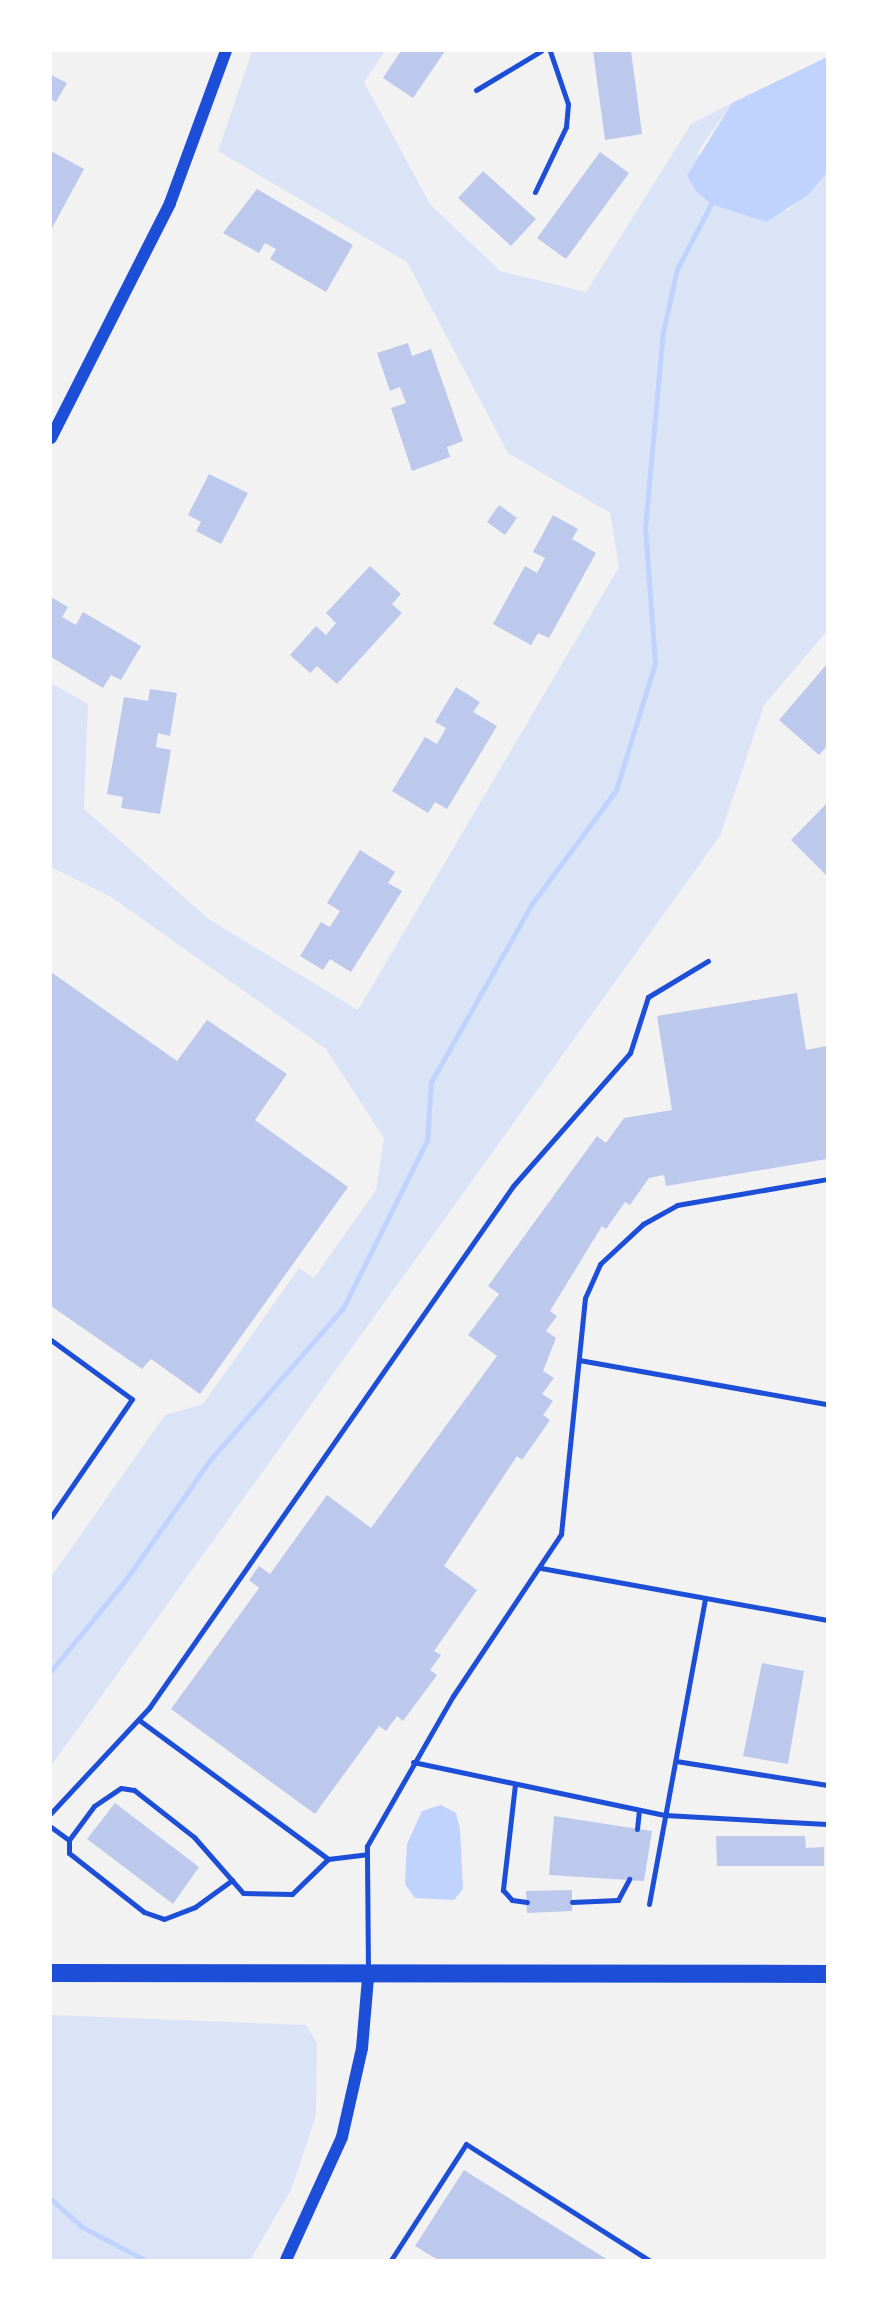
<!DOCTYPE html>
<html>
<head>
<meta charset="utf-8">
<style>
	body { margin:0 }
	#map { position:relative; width:878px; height:2311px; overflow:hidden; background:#f2f2f2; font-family:"Public Sans",sans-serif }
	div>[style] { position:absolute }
	.green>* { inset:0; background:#dbe4f7 }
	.water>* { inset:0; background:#bfd3fe }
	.stream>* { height:5px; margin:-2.5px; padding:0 2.5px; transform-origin:2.5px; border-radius:2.5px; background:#bfd3fe }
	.building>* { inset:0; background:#bdc9ec }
	.service>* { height:5px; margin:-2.5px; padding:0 2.5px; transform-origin:2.5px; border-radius:2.5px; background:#1d4ed8 }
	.tertiary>* { height:12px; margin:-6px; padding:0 6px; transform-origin:6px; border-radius:6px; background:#1d4ed8 }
	.primary>* { height:18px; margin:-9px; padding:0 9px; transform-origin:9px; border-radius:9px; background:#1d4ed8 }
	span { translate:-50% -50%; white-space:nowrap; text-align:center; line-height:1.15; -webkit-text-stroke:7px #fff; paint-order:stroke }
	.frame { position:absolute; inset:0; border:52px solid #fff; pointer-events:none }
</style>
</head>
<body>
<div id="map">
	<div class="green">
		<i style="clip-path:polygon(252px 51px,385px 51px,364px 82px,430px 204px,500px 271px,586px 292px,691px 124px,732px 103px,697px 153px,787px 211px,827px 173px,827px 631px,764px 705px,720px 836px,51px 1766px,51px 1577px,165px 1415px,203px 1404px,299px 1268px,314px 1278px,376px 1190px,384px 1138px,326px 1049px,111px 897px,51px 867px,51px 683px,88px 704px,84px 809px,210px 920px,358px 1010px,619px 567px,610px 513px,508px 453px,407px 262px,218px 151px)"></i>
		<i style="clip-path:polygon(51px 2015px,306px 2025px,317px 2043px,316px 2115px,291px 2190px,250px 2260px,51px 2260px)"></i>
	</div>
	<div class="water">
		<i style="clip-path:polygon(827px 57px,827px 173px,808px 195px,766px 222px,711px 204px,696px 191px,687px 176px,732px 103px)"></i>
		<i style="clip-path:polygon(441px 1805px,456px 1813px,460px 1829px,463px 1889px,454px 1900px,415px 1898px,405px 1884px,407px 1844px,422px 1811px)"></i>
	</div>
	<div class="stream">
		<i style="left:51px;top:1671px;width:120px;rotate:-50.7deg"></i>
		<i style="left:127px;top:1578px;width:144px;rotate:-54.9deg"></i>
		<i style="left:210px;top:1460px;width:202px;rotate:-48.8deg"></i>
		<i style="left:343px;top:1308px;width:188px;rotate:-63.4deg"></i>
		<i style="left:427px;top:1140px;width:58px;rotate:-86.1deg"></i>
		<i style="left:431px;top:1082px;width:203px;rotate:-60.5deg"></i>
		<i style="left:531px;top:905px;width:143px;rotate:-53.5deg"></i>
		<i style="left:616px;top:790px;width:133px;rotate:-72.9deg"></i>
		<i style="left:655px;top:663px;width:135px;rotate:-94.2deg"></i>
		<i style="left:645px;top:528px;width:197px;rotate:-84.8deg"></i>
		<i style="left:663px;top:332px;width:65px;rotate:-77.5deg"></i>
		<i style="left:677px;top:269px;width:73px;rotate:-62.4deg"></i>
		<i style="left:51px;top:2199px;width:42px;rotate:42.1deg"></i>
		<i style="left:82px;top:2227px;width:71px;rotate:27.6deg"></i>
	</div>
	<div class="building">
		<i style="clip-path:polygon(401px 51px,445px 51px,413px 98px,383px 78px)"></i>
		<i style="clip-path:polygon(593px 51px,631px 51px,642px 134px,605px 140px)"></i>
		<i style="clip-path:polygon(51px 75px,67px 83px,56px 102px,51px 99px)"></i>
		<i style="clip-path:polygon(51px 151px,84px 169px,51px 230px)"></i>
		<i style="clip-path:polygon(600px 152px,629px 173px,566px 259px,537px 238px)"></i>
		<i style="clip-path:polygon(483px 171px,536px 219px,511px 246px,458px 198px)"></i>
		<i style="clip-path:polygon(257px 189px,353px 245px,326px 292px,270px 259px,276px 249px,265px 243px,259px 253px,223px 233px)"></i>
		<i style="clip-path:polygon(408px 343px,412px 356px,431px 349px,463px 441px,447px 447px,450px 457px,412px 471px,391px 408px,406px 403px,400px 387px,390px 391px,377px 353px)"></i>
		<i style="clip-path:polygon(209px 474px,248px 493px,221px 544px,196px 531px,201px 522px,188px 515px)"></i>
		<i style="clip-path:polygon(499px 505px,517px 518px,505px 535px,487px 522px)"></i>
		<i style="clip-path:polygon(553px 515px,578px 529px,572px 539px,596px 553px,549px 638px,538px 633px,531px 645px,493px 624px,525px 566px,537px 573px,545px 558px,533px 552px)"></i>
		<i style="clip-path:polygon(370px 566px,401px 594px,392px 604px,402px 613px,337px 684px,317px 666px,310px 673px,290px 655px,316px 626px,326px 635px,336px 623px,326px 613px)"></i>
		<i style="clip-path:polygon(51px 597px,68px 607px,62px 617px,76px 625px,83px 612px,141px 646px,121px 680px,111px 675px,103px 688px,51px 657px)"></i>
		<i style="clip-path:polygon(827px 664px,827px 746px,819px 755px,779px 720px)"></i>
		<i style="clip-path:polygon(456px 687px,480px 702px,473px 712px,497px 726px,447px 809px,435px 802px,428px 813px,392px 791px,425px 737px,437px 744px,446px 728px,435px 722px)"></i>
		<i style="clip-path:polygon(150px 689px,177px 693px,170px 736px,158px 733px,156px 747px,171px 750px,160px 814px,121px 808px,123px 797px,107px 794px,124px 697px,148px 701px)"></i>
		<i style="clip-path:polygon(827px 803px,827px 876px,791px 840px)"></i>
		<i style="clip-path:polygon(360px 850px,395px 872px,388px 883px,402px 891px,351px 972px,330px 959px,323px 970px,300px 956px,321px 922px,330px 927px,340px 911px,327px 903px)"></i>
		<i style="clip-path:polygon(51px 972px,177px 1061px,207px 1020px,287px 1074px,255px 1120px,348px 1187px,200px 1394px,151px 1359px,142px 1369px,51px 1306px)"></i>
		<i style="clip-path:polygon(797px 993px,806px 1050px,827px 1046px,827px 1159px,666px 1186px,664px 1175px,649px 1178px,630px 1205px,625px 1202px,606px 1229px,602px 1226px,550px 1311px,557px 1316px,546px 1331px,556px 1338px,543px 1371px,554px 1378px,542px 1394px,553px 1401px,543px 1415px,550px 1420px,522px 1460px,517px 1456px,444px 1566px,477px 1590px,434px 1651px,441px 1655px,430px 1670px,437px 1675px,403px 1721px,397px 1716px,386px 1731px,379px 1726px,315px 1814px,171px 1709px,259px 1588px,249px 1580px,259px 1566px,270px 1574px,327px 1495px,371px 1528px,497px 1356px,468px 1335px,499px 1294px,488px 1286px,597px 1136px,606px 1143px,624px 1118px,672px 1110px,657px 1016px)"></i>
		<i style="clip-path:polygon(762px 1663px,804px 1671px,788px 1764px,743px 1756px)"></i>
		<i style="clip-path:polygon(115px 1803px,199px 1867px,173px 1904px,87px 1839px)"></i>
		<i style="clip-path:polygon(554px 1816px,652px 1831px,644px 1881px,549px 1875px)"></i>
		<i style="clip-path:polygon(716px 1836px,805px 1836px,806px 1848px,824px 1847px,824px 1866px,717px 1866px)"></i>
		<i style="clip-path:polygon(572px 1890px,572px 1911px,527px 1913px,526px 1891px)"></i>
		<i style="clip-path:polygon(464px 2170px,475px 2177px,608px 2260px,438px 2260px,415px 2246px)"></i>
	</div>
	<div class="service">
		<i style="left:476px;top:90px;width:76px;rotate:-31deg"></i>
		<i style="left:535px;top:192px;width:72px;rotate:-64.5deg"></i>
		<i style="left:566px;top:127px;width:23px;rotate:-85deg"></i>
		<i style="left:568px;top:104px;width:56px;rotate:-108.8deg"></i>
		<i style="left:51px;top:1340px;width:100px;rotate:36.1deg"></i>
		<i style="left:132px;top:1399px;width:143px;rotate:124.5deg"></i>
		<i style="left:579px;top:1360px;width:252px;rotate:10.1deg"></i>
		<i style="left:541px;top:1568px;width:291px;rotate:10.3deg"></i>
		<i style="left:139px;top:1720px;width:235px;rotate:36.3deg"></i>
		<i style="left:328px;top:1859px;width:39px;rotate:-7deg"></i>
		<i style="left:676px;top:1761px;width:153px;rotate:9deg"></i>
		<i style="left:413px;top:1762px;width:258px;rotate:11.9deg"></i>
		<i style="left:665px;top:1815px;width:162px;rotate:3.2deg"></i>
		<i style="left:515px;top:1784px;width:107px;rotate:96.5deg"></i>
		<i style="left:503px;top:1890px;width:13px;rotate:48deg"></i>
		<i style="left:512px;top:1900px;width:15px;rotate:8deg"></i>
		<i style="left:51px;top:1813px;width:144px;rotate:-47deg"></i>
		<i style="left:149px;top:1708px;width:636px;rotate:-55.11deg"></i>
		<i style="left:513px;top:1186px;width:177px;rotate:-48.7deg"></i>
		<i style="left:630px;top:1053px;width:59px;rotate:-72.2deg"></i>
		<i style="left:648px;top:997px;width:70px;rotate:-31deg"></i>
		<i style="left:51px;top:1827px;width:22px;rotate:36deg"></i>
		<i style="left:69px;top:1840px;width:42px;rotate:-53.7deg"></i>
		<i style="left:94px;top:1806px;width:32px;rotate:-34deg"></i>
		<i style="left:121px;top:1788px;width:13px;rotate:9deg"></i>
		<i style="left:134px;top:1790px;width:76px;rotate:38.1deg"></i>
		<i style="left:194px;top:1837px;width:74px;rotate:48.8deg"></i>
		<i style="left:243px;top:1893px;width:49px;rotate:1.2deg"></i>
		<i style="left:292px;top:1894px;width:50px;rotate:-44.2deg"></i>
		<i style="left:637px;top:1829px;width:19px;rotate:-84deg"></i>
		<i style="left:69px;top:1840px;width:13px;rotate:90deg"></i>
		<i style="left:69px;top:1853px;width:95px;rotate:38.2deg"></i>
		<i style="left:144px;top:1912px;width:21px;rotate:19deg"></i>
		<i style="left:164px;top:1919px;width:33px;rotate:-21deg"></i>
		<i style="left:195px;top:1907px;width:46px;rotate:-36.1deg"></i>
		<i style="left:572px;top:1902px;width:46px;rotate:-2.5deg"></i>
		<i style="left:618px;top:1900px;width:24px;rotate:-62deg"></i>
		<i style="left:649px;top:1904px;width:311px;rotate:-79.6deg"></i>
		<i style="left:368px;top:1971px;width:125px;rotate:-90.5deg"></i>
		<i style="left:367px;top:1846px;width:173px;rotate:-60.2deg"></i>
		<i style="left:453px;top:1696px;width:195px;rotate:-56.3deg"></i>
		<i style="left:561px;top:1534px;width:237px;rotate:-84.2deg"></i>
		<i style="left:585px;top:1298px;width:37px;rotate:-66deg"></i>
		<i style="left:600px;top:1264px;width:59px;rotate:-42.9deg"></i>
		<i style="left:643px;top:1224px;width:39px;rotate:-29deg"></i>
		<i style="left:677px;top:1205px;width:152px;rotate:-9.8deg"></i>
		<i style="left:391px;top:2260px;width:138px;rotate:-57.1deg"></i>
		<i style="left:466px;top:2144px;width:217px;rotate:32.4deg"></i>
	</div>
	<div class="tertiary">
		<i style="left:51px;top:438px;width:263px;rotate:-63.1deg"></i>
		<i style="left:170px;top:203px;width:162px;rotate:-69.8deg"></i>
		<i style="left:286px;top:2260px;width:135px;rotate:-65.5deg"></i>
		<i style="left:342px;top:2137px;width:91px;rotate:-77.3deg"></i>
		<i style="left:362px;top:2048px;width:70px;rotate:-85.1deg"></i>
	</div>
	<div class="primary">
		<i style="left:51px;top:1973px;width:776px;rotate:0.07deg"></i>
	</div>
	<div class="frame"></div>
</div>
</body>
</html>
